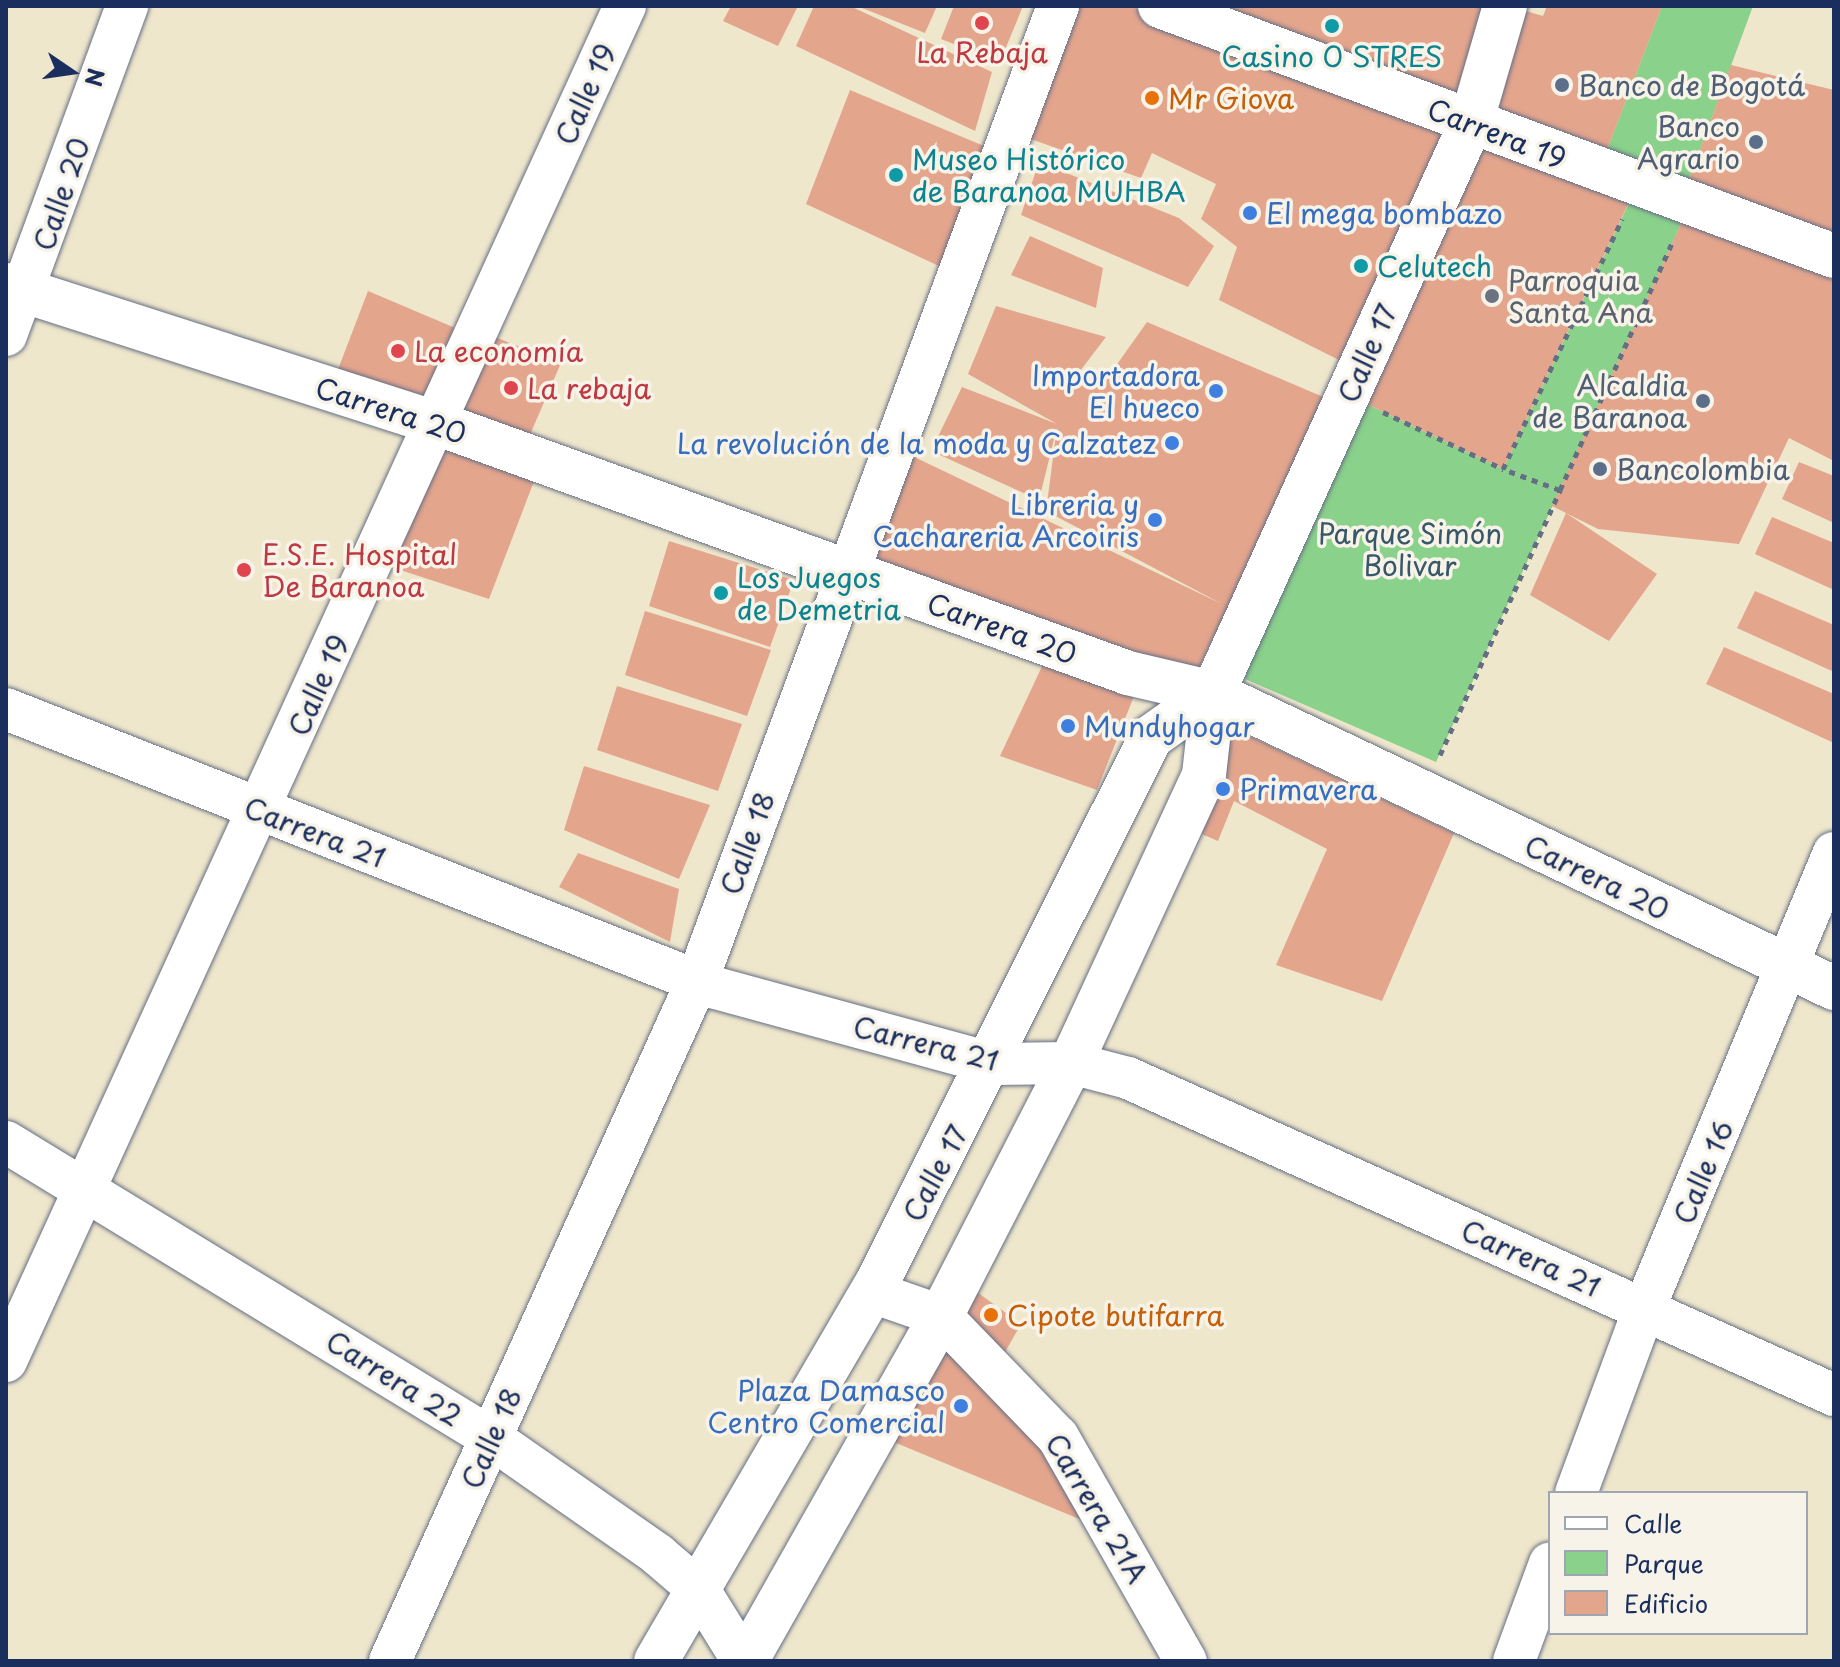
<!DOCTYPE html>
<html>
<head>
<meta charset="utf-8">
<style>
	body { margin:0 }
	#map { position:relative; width:1840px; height:1667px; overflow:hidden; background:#efe7cc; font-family:"Playpen Sans",sans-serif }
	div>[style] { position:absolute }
	.green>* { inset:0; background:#8ad18b }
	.building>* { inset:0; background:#e4a58d }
	.path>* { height:5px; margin-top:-2.5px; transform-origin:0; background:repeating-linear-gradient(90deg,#656f84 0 6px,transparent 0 12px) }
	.roads { filter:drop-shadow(0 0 2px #656f84) drop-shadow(0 0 2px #656f84) }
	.street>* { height:42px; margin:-21px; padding:0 21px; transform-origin:21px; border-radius:21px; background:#fff }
	.secondary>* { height:44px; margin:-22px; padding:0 22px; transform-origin:22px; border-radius:22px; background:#fff }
	.dots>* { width:22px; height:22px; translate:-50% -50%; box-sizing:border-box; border:4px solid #f7f3e8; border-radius:50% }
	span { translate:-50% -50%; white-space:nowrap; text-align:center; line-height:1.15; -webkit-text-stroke:7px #f7f3e8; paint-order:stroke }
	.health-label { font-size:28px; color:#be3a42 }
	.left { translate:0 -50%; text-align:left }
	.culture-label { font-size:28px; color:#0d838f }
	.service-label { font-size:28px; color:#4e5e75 }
	.right { translate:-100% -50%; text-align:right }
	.street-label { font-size:28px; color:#1b2f5e }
	.food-label { font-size:28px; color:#c56008 }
	.shop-label { font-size:28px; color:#366cbe }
	.worship-label { font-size:28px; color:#5b616d }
	.park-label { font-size:28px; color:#375869 }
	.frame { position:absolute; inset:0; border:8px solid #1b2f5e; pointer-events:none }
	.legend { position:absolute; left:1548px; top:1491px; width:260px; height:144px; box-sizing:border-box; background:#f7f3e8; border:2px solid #9fa5b1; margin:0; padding:10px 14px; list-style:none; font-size:24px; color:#1b2f5e }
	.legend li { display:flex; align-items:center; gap:16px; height:40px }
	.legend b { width:40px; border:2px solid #9fa5b1 }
	.north { position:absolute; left:32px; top:32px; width:80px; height:80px; -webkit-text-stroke:6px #f7f3e8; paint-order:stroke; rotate:103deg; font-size:22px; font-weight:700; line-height:32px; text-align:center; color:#1b2f5e }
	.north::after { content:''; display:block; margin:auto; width:28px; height:36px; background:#1b2f5e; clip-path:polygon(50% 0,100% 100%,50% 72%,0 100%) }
</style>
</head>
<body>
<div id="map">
	<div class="green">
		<i style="clip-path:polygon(1662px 6px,1753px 6px,1684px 193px,1602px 163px)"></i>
		<i style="clip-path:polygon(1630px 201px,1685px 215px,1436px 762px,1236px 675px,1352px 397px,1503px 469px)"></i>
	</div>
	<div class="building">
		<i style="clip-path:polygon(731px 6px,798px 6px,778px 46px,723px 21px)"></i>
		<i style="clip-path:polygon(814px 6px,850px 6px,992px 72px,975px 131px,796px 46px)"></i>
		<i style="clip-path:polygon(857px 6px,937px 6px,925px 33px)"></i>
		<i style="clip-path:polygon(954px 6px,1023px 6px,1000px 62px,941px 39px)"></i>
		<i style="clip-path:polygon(1073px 6px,1129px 6px,1457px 129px,1345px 363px,1219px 300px,1237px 247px,1201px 219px,1216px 184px,1152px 153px,1141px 178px,1025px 137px)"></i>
		<i style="clip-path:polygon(1192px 6px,1493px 6px,1464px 111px)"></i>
		<i style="clip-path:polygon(1547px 6px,1662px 6px,1602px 163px,1482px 118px,1515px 8px,1543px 16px)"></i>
		<i style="clip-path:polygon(1731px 65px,1834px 90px,1834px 244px,1684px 193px)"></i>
		<i style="clip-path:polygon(850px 90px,984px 146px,941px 267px,806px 204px)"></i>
		<i style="clip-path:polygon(1476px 135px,1632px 196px,1503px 469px,1352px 397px)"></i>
		<i style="clip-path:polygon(1039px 162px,1179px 218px,1214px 246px,1188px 287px,1021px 215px)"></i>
		<i style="clip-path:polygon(1685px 215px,1834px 267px,1834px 461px,1789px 438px,1739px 544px,1598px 529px,1566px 513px,1657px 574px,1609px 641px,1530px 595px,1566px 513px,1552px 506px)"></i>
		<i style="clip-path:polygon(1030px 236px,1103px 268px,1096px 308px,1011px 275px)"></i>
		<i style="clip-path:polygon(368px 291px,460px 330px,429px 400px,337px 372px)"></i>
		<i style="clip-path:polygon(996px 306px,1106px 337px,1077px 375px,1103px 384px,1147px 322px,1328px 399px,1199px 668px,1131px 656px,868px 559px,908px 454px,1222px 604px,1046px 511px,1057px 427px,1039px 500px,931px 451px,962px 387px,1057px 424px,968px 374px)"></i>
		<i style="clip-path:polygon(495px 337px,561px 363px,529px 437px,461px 413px)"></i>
		<i style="clip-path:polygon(443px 442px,536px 476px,489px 599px,388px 566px)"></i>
		<i style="clip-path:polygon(1799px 462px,1834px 476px,1834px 523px,1782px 499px)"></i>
		<i style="clip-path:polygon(1772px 517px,1834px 543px,1834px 590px,1755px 554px)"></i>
		<i style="clip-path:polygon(669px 541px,794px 580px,770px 647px,649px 606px)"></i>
		<i style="clip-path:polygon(1755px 591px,1834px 625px,1834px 672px,1737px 628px)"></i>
		<i style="clip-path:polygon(645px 611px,771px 650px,747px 716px,625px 675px)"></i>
		<i style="clip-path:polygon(1724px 647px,1834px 694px,1834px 743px,1706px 684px)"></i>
		<i style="clip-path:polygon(1044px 662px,1134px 696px,1097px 790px,1000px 756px)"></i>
		<i style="clip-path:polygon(617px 686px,742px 724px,718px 791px,597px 750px)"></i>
		<i style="clip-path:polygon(1220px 722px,1454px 833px,1382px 1001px,1276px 965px,1327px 849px,1234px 801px,1218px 841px,1190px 829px)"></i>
		<i style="clip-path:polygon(584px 766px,710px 805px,679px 879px,564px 830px)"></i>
		<i style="clip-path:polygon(578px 853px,679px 889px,670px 942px,559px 887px)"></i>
		<i style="clip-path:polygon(970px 1287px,1021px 1324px,1000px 1361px,952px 1317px)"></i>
		<i style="clip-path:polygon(941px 1332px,992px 1373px,1101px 1528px,884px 1438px)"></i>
	</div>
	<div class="path">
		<i style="left:1383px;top:412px;width:133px;rotate:25.4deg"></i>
		<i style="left:1503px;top:469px;width:277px;rotate:-64.5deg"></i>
		<i style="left:1560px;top:490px;width:276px;rotate:-65.6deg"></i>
		<i style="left:1440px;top:755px;width:291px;rotate:-65.6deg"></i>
		<i style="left:1560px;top:490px;width:61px;rotate:-159.8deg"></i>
	</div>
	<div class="roads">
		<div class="street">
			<i style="left:6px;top:335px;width:351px;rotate:-69.8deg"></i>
			<i style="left:6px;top:709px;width:759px;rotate:21.49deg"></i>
			<i style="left:712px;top:987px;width:291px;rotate:15.3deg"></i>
			<i style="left:993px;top:1064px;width:78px;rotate:-0.7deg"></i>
			<i style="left:1071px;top:1063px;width:59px;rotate:14.7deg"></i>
			<i style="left:1128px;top:1078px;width:774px;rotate:24.18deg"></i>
			<i style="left:6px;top:1142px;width:568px;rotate:31.4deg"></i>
			<i style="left:491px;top:1438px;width:203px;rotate:34.9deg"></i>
			<i style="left:657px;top:1554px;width:55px;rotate:40.6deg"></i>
			<i style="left:699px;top:1590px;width:84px;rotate:58.2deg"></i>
			<i style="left:872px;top:1292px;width:73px;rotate:19.2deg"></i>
			<i style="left:941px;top:1316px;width:168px;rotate:46deg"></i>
			<i style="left:1058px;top:1437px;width:258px;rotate:60.3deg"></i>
			<i style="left:6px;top:1361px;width:1490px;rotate:-65.45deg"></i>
			<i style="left:1576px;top:1493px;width:196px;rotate:-69.7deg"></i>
			<i style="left:1644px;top:1309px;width:494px;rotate:-67.4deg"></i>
			<i style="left:390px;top:1661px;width:746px;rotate:-65.7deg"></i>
			<i style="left:697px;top:981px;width:1040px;rotate:-69.68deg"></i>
			<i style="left:1514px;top:1661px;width:104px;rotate:-69.8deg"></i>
		</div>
		<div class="secondary">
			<i style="left:1160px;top:6px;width:719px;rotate:20.35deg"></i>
			<i style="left:6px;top:285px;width:452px;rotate:17.8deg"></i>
			<i style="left:436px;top:423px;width:736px;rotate:19.86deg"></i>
			<i style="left:1128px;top:673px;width:87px;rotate:13.2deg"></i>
			<i style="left:1213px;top:693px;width:688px;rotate:25.41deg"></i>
			<i style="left:656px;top:1661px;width:442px;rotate:-59.7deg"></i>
			<i style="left:879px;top:1279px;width:606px;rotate:-63.35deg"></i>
			<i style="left:1151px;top:737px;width:76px;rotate:-35.4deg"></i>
			<i style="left:746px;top:1661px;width:396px;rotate:-60.5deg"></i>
			<i style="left:941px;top:1316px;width:284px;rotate:-62.8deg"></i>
			<i style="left:1071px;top:1063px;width:317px;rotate:-65.2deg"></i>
			<i style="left:1204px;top:775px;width:82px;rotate:-83.7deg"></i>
			<i style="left:1213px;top:693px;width:626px;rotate:-65.65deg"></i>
			<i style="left:1471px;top:123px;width:122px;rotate:-73.8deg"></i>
		</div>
	</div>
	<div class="dots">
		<i style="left:982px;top:23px;background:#e0444e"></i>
		<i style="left:1332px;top:26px;background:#0f9aa8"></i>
		<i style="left:1562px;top:85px;background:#5c6f8a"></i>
		<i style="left:1152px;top:98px;background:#e8710a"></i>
		<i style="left:1756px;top:142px;background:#5c6f8a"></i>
		<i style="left:896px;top:175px;background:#0f9aa8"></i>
		<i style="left:1250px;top:213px;background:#3f7fe0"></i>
		<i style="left:1361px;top:266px;background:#0f9aa8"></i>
		<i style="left:1492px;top:296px;background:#6b7280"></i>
		<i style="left:398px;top:351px;background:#e0444e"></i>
		<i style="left:511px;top:388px;background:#e0444e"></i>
		<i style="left:1216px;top:391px;background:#3f7fe0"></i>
		<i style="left:1703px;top:401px;background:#5c6f8a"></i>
		<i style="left:1172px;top:443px;background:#3f7fe0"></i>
		<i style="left:1600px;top:469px;background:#5c6f8a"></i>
		<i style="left:1155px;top:520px;background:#3f7fe0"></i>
		<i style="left:244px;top:570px;background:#e0444e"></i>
		<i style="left:721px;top:593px;background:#0f9aa8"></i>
		<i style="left:1068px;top:726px;background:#3f7fe0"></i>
		<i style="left:1223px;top:789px;background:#3f7fe0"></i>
		<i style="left:991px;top:1315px;background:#e8710a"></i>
		<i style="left:961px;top:1406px;background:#3f7fe0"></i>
	</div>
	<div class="health-label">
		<span style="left:982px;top:52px">La Rebaja</span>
		<span class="left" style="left:414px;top:351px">La economía</span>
		<span class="left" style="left:527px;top:388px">La rebaja</span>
		<span class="left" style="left:262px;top:570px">E.S.E. Hospital<br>De Baranoa</span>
	</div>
	<div class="culture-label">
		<span style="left:1332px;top:56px">Casino 0 STRES</span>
		<span class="left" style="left:912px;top:175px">Museo Histórico<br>de Baranoa MUHBA</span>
		<span class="left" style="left:1377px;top:266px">Celutech</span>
		<span class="left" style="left:737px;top:593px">Los Juegos<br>de Demetria</span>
	</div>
	<div class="service-label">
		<span class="left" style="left:1578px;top:85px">Banco de Bogotá</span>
		<span class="right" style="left:1740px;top:142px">Banco<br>Agrario</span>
		<span class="right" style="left:1687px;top:401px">Alcaldia<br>de Baranoa</span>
		<span class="left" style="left:1616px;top:469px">Bancolombia</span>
	</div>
	<div class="street-label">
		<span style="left:585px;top:94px;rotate:-66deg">Calle 19</span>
		<span style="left:1497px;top:133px;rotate:21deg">Carrera 19</span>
		<span style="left:61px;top:194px;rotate:-71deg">Calle 20</span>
		<span style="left:1367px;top:353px;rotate:-66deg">Calle 17</span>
		<span style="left:391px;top:410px;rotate:18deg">Carrera 20</span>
		<span style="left:1002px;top:628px;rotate:20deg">Carrera 20</span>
		<span style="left:318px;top:685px;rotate:-66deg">Calle 19</span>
		<span style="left:315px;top:832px;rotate:21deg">Carrera 21</span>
		<span style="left:747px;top:843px;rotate:-70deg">Calle 18</span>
		<span style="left:1597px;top:877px;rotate:26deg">Carrera 20</span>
		<span style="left:926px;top:1043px;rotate:14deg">Carrera 21</span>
		<span style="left:1703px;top:1172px;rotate:-67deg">Calle 16</span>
		<span style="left:935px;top:1173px;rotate:-62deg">Calle 17</span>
		<span style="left:1531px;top:1258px;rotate:24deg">Carrera 21</span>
		<span style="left:394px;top:1378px;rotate:32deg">Carrera 22</span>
		<span style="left:491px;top:1438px;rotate:-66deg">Calle 18</span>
		<span style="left:1097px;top:1508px;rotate:59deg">Carrera 21A</span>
	</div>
	<div class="food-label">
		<span class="left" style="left:1168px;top:98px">Mr Giova</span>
		<span class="left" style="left:1007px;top:1315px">Cipote butifarra</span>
	</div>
	<div class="shop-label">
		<span class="left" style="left:1266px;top:213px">El mega bombazo</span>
		<span class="right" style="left:1200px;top:391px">Importadora<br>El hueco</span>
		<span class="right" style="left:1156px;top:443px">La revolución de la moda y Calzatez</span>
		<span class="right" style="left:1139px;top:520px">Libreria y<br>Cachareria Arcoiris</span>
		<span class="left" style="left:1084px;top:726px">Mundyhogar</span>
		<span class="left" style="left:1239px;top:789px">Primavera</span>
		<span class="right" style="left:945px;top:1406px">Plaza Damasco<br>Centro Comercial</span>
	</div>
	<div class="worship-label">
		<span class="left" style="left:1508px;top:296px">Parroquia<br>Santa Ana</span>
	</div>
	<div class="park-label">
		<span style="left:1410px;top:549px">Parque Simón<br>Bolivar</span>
	</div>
	<div class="frame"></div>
	<ul class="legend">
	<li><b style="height:10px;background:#fff"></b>Calle</li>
	<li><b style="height:22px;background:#8ad18b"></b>Parque</li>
	<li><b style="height:22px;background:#e4a58d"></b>Edificio</li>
	</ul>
	<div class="north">N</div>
</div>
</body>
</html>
